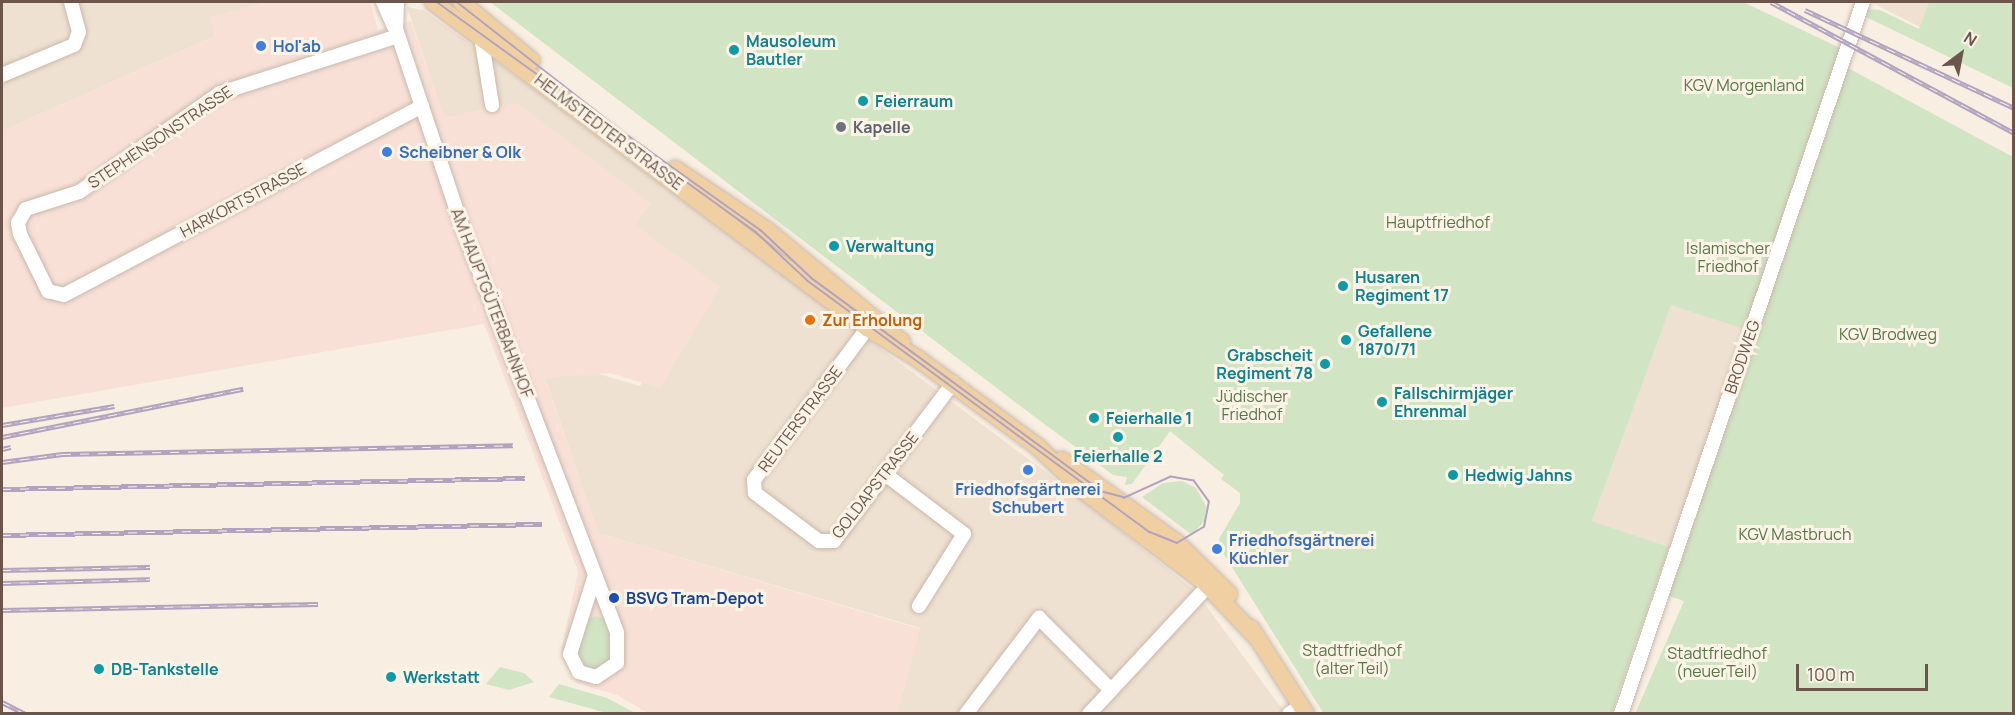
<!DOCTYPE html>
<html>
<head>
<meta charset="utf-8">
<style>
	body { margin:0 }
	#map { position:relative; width:2015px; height:715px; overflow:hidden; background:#f8efe2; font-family:Manrope,sans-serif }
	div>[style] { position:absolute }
	.residential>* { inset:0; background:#efe1d1 }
	.commercial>* { inset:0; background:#f8e0d7 }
	.green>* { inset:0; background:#d1e4c3 }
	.roads { filter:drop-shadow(0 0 2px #c9b9ad) drop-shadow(0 0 2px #c9b9ad) }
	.minor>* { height:14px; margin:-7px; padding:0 7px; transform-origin:7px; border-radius:7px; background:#fff }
	.major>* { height:16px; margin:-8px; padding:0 8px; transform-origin:8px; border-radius:8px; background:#f0d0a2 }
	.tram>* { height:1.5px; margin:-0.75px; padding:0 0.75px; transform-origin:0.75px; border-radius:0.75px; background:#b1a3bf }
	.rail>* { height:5px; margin-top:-2.5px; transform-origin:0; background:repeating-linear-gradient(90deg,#fcf3e7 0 9px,#b1a3bf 0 18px); box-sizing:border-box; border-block:2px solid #b1a3bf }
	.dots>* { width:16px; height:16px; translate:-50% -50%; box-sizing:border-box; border:3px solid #fcf3e7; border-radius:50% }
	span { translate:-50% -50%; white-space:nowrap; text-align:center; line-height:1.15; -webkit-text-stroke:6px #fcf3e7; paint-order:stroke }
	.culture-label { font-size:16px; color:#0d838f; font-weight:700 }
	.left { translate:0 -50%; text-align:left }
	.right { translate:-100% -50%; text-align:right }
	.shop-label { font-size:16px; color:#366cbe; font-weight:700 }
	.park-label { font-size:16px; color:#577749 }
	.worship-label { font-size:16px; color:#5b616d; font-weight:700 }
	.street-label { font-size:16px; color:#6c564c }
	.food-label { font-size:16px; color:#c56008; font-weight:700 }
	.transit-label { font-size:16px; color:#164399; font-weight:700 }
	.frame { position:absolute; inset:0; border:3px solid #6c564c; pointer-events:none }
	.north { position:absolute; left:1931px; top:24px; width:60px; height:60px; -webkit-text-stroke:4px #fcf3e7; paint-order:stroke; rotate:32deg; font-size:16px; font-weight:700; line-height:24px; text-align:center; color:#6c564c }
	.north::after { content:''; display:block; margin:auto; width:21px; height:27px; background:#6c564c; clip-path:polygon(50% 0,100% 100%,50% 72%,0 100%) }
	.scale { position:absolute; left:1796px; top:664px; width:132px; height:27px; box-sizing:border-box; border:3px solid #6c564c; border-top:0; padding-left:8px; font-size:18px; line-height:21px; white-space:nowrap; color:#6c564c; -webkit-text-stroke:4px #fcf3e7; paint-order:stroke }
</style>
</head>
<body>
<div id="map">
	<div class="residential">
		<i style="clip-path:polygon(2px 2px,268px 2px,211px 17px,215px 36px,2px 131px)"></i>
		<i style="clip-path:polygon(1870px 2px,1929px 2px,1920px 27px)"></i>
		<i style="clip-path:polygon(407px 7px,423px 10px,517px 77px,1074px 493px,1196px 592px,1285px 713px,897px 713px,920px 628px,598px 533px,545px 377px,592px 372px,640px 386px,643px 381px,634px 225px,650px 204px,444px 118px)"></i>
		<i style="clip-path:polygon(1671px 304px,1744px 329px,1669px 547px,1592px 521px)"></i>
	</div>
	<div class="commercial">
		<i style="clip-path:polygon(268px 2px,370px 2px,378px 30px,411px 21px,444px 117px,517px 103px,650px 203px,635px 225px,720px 287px,660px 388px,610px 373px,545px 378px,598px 533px,920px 629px,897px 713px,648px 713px,617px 695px,576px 683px,561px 652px,578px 571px,484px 324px,2px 408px,2px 131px,215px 36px,210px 17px)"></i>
	</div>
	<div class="green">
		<i style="clip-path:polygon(490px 2px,1743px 2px,1840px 48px,1744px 329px,1671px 305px,1592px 521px,1669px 547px,1612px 713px,1324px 714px,1220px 548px,1219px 539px,1240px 503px,1240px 493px,1221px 479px,1224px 475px,1170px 431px,1132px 484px,1125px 485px,1127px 477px,1113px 475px,1023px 408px)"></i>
		<i style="clip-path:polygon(1929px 2px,2013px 2px,2013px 88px,1864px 16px,1866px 9px,1880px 10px,1919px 29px)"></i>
		<i style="clip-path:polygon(1848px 68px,2013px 157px,2013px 713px,1635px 714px,1684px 601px,1669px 596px)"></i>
		<i style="clip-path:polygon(1182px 481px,1196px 488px,1206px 506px,1205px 520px,1192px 535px,1142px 497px,1163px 483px)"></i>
		<i style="clip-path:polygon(597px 616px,607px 621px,615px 649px,608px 668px,588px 672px,575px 659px,587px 619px)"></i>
		<i style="clip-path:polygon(500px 667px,524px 673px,534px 682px,509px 690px,486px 684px)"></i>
		<i style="clip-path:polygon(559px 684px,607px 698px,635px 713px,607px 713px,549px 697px)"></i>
	</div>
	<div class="roads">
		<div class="minor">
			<i style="left:383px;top:2px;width:27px;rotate:66deg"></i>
			<i style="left:397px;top:2px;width:27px;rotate:92deg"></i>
			<i style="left:396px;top:29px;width:211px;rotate:71.5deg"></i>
			<i style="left:463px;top:229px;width:432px;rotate:69.1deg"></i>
			<i style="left:617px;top:633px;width:30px;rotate:90deg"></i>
			<i style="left:617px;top:663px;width:25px;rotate:146deg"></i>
			<i style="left:596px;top:677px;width:18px;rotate:-164deg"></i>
			<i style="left:579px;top:672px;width:20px;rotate:-117deg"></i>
			<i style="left:570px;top:654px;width:83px;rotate:-72.4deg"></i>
			<i style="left:398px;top:36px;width:187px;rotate:162.2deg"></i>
			<i style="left:220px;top:93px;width:172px;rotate:144.9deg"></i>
			<i style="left:79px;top:192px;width:56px;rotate:162.2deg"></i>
			<i style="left:26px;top:209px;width:16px;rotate:120deg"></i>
			<i style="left:18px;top:223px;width:11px;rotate:80deg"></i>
			<i style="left:20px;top:234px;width:64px;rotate:63.8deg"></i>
			<i style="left:48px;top:291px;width:16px;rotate:14deg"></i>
			<i style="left:64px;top:295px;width:405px;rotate:-27.8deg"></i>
			<i style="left:481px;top:36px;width:70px;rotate:80.9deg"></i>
			<i style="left:2px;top:75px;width:78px;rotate:-22.6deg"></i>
			<i style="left:74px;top:45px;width:14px;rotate:-69deg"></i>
			<i style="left:79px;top:32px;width:31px;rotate:-105deg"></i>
			<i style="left:872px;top:322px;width:197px;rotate:126.8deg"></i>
			<i style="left:754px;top:480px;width:13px;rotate:86deg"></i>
			<i style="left:755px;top:493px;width:80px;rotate:36.9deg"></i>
			<i style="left:819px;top:541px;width:15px"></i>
			<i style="left:834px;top:541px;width:198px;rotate:-53deg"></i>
			<i style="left:885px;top:474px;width:99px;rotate:37.2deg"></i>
			<i style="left:964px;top:534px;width:85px;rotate:122deg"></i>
			<i style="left:966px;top:714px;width:121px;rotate:-52.8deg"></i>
			<i style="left:1039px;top:618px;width:100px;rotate:45deg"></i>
			<i style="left:1089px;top:714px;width:175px;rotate:-47.1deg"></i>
			<i style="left:1289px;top:714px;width:14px;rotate:-34deg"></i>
			<i style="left:1621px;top:714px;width:752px;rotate:-71.23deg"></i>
		</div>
		<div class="major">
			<i style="left:433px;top:2px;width:543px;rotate:36.91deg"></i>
			<i style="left:867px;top:328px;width:58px;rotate:31deg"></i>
			<i style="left:917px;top:358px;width:150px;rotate:36.3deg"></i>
			<i style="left:1038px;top:447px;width:64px;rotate:43.7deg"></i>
			<i style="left:1084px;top:491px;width:151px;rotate:37.2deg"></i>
			<i style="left:1204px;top:582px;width:76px;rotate:46.6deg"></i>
			<i style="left:461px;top:2px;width:92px;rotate:39.7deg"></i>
			<i style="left:675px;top:169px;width:112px;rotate:33.7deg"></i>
			<i style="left:768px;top:231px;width:174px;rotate:39.6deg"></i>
			<i style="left:1062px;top:460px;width:142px;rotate:35.8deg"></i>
			<i style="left:1177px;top:543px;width:73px;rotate:44.4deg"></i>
			<i style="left:1251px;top:628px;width:102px;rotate:57.4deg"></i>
		</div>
	</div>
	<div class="tram">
		<i style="left:437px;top:2px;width:392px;rotate:35.8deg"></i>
		<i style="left:755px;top:231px;width:73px;rotate:43.3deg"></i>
		<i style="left:808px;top:281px;width:424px;rotate:36.3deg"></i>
		<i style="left:1150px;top:532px;width:29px;rotate:22deg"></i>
		<i style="left:1177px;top:543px;width:31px;rotate:-31deg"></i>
		<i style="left:1204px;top:527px;width:25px;rotate:-79deg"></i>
		<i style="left:1209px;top:502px;width:26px;rotate:-126deg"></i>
		<i style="left:1194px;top:481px;width:23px;rotate:-170deg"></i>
		<i style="left:1171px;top:477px;width:51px;rotate:155.5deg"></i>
		<i style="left:1125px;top:498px;width:24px;rotate:-165deg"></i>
		<i style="left:1102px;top:492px;width:360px;rotate:-143.7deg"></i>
		<i style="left:812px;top:279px;width:70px;rotate:-136.7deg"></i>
		<i style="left:761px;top:231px;width:171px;rotate:-144.5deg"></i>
		<i style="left:622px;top:132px;width:211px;rotate:-141.9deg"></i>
	</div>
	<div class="rail">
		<i style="left:1771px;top:2px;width:276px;rotate:28.3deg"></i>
		<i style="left:1805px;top:10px;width:231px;rotate:25.1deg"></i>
		<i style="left:2px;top:425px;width:114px;rotate:-9.6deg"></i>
		<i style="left:2px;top:437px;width:246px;rotate:-11.3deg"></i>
		<i style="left:2px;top:449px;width:9px;rotate:-13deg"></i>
		<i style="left:2px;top:462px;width:61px;rotate:-7.6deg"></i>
		<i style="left:62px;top:454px;width:451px;rotate:-1.1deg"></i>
		<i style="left:2px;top:489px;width:523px;rotate:-1.2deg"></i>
		<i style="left:2px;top:535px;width:540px;rotate:-1.17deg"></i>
		<i style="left:2px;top:570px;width:148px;rotate:-1.2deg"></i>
		<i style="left:2px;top:583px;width:148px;rotate:-1.5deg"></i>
		<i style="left:2px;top:610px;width:316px;rotate:-1.1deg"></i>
		<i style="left:2px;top:702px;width:27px;rotate:27deg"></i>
	</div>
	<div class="dots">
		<i style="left:261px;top:46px;background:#3f7fe0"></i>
		<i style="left:734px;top:50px;background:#0f9aa8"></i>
		<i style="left:863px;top:101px;background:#0f9aa8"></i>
		<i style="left:841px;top:127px;background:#6b7280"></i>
		<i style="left:387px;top:152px;background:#3f7fe0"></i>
		<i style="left:834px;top:246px;background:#0f9aa8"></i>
		<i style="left:1343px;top:286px;background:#0f9aa8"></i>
		<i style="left:810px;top:320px;background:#e8710a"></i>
		<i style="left:1346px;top:340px;background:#0f9aa8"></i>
		<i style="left:1325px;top:364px;background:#0f9aa8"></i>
		<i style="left:1382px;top:402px;background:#0f9aa8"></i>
		<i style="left:1094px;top:418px;background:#0f9aa8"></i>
		<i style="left:1118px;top:437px;background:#0f9aa8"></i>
		<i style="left:1028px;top:470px;background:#3f7fe0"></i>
		<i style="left:1453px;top:475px;background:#0f9aa8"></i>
		<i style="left:1217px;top:549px;background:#3f7fe0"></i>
		<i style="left:614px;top:598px;background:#1a4fb4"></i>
		<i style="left:99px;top:669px;background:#0f9aa8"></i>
		<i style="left:391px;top:677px;background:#0f9aa8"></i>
	</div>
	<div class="culture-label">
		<span class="left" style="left:746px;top:50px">Mausoleum<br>Bautler</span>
		<span class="left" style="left:875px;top:101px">Feierraum</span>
		<span class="left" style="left:846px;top:246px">Verwaltung</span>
		<span class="left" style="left:1355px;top:286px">Husaren<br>Regiment 17</span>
		<span class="left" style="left:1358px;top:340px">Gefallene<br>1870/71</span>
		<span class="right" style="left:1313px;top:364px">Grabscheit<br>Regiment 78</span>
		<span class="left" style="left:1394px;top:402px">Fallschirmjäger<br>Ehrenmal</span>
		<span class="left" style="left:1106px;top:418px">Feierhalle 1</span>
		<span style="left:1118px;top:456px">Feierhalle 2</span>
		<span class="left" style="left:1465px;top:475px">Hedwig Jahns</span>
		<span class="left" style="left:111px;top:669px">DB-Tankstelle</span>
		<span class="left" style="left:403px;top:677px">Werkstatt</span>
	</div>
	<div class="shop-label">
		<span class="left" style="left:273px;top:46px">Hol'ab</span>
		<span class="left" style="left:399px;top:152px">Scheibner &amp; Olk</span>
		<span style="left:1028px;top:498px">Friedhofsgärtnerei<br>Schubert</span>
		<span class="left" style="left:1229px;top:549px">Friedhofsgärtnerei<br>Küchler</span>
	</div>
	<div class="park-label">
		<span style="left:1744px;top:85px">KGV Morgenland</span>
		<span style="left:1438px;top:222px">Hauptfriedhof</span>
		<span style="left:1728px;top:257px">Islamischer<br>Friedhof</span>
		<span style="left:1888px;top:334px">KGV Brodweg</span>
		<span style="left:1252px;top:405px">Jüdischer<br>Friedhof</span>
		<span style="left:1795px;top:534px">KGV Mastbruch</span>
		<span style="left:1352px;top:659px">Stadtfriedhof<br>(alter Teil)</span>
		<span style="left:1717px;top:662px">Stadtfriedhof<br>(neuerTeil)</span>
	</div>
	<div class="worship-label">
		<span class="left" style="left:853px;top:127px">Kapelle</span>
	</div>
	<div class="street-label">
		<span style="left:609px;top:132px;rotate:37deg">HELMSTEDTER STRASSE</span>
		<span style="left:160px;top:137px;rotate:-34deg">STEPHENSONSTRASSE</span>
		<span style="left:243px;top:200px;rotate:-28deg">HARKORTSTRASSE</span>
		<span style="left:492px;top:303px;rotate:69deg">AM HAUPTGÜTERBAHNHOF</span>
		<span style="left:1742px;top:357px;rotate:-71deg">BRODWEG</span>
		<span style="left:800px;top:419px;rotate:-53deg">REUTERSTRASSE</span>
		<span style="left:875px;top:485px;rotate:-52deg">GOLDAPSTRASSE</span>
	</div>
	<div class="food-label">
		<span class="left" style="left:822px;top:320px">Zur Erholung</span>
	</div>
	<div class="transit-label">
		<span class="left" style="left:626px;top:598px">BSVG Tram-Depot</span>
	</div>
	<div class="frame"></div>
	<div class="north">N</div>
	<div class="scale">100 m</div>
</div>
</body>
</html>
